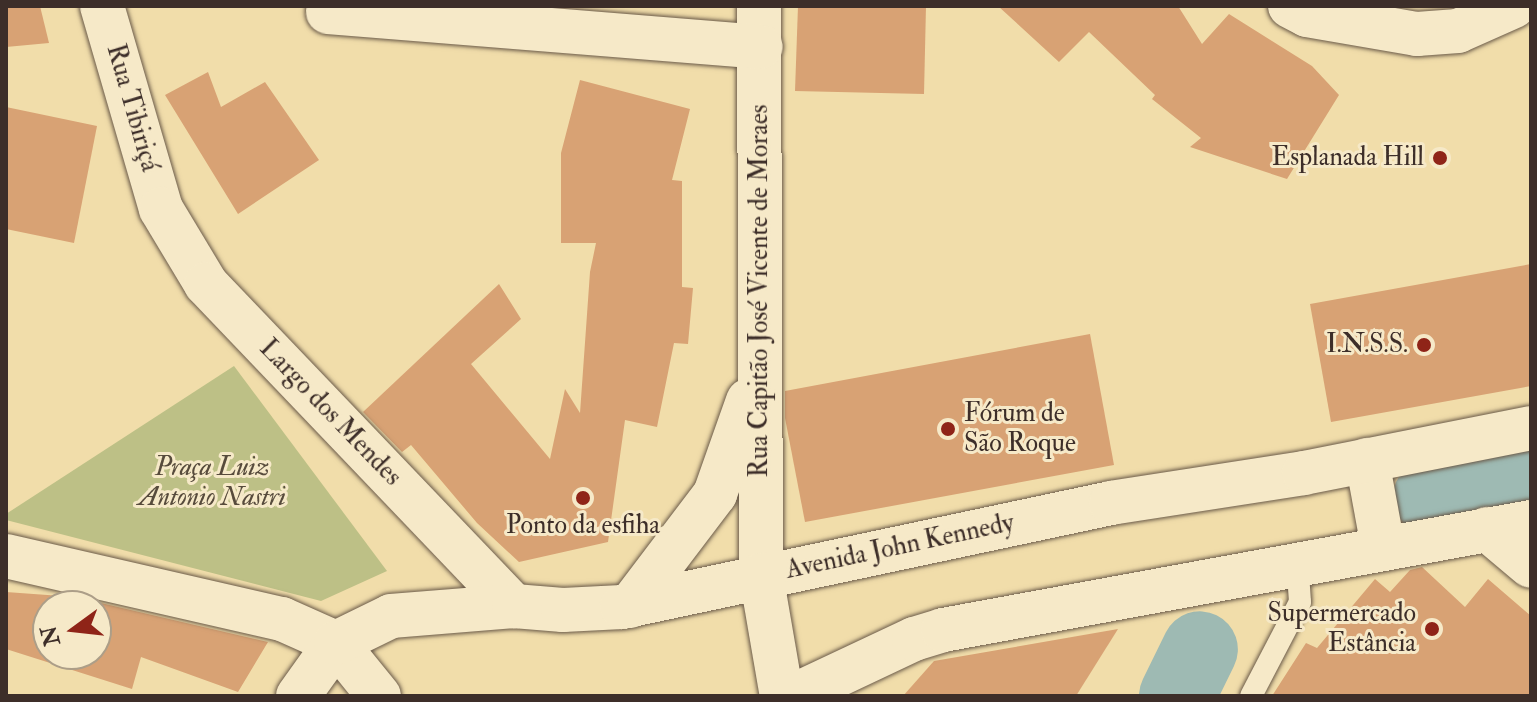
<!DOCTYPE html>
<html>
<head>
<meta charset="utf-8">
<style>
	body { margin:0 }
	#map { position:relative; width:1537px; height:702px; overflow:hidden; background:#f1ddaa; font-family:"IM FELL Double Pica",serif }
	div>[style] { position:absolute }
	.green>* { inset:0; background:#bdc086 }
	.river>* { height:76px; margin:-38px; padding:0 38px; transform-origin:38px; border-radius:38px; background:#9ebab3 }
	.building>* { inset:0; background:#d8a274 }
	.roads { filter:drop-shadow(0 0 2px #6a5a49) drop-shadow(0 0 2px #6a5a49) }
	.lane>* { height:22px; margin:-11px; padding:0 11px; transform-origin:11px; border-radius:11px; background:#f6e9c8 }
	.street>* { height:44px; margin:-22px; padding:0 22px; transform-origin:22px; border-radius:22px; background:#f6e9c8 }
	.secondary>* { height:44px; margin:-22px; padding:0 22px; transform-origin:22px; border-radius:22px; background:#f6e9c8 }
	.dots>* { width:22px; height:22px; translate:-50% -50%; box-sizing:border-box; border:4px solid #f6e9c8; border-radius:50% }
	span { translate:-50% -50%; white-space:nowrap; text-align:center; line-height:1.15; -webkit-text-stroke:6px #f6e9c8; paint-order:stroke }
	.street-label { font-size:26px; color:#3d2e29 }
	.poi-label { font-size:26px; color:#3d2e29 }
	.right { translate:-100% -50%; text-align:right }
	.left { translate:0 -50%; text-align:left }
	.park-label { font-size:26px; color:#574b3c; font-style:italic }
	.frame { position:absolute; inset:0; border:8px solid #3d2e29; pointer-events:none }
	.north { position:absolute; left:32px; top:590px; width:80px; height:80px; box-sizing:border-box; background:#f6e9c8; border:2px solid #ac9e88; border-radius:50%; rotate:255deg; font-size:22px; font-weight:700; line-height:32px; text-align:center; color:#3d2e29 }
	.north::after { content:''; display:block; margin:auto; width:28px; height:36px; background:#8f2418; clip-path:polygon(50% 0,100% 100%,50% 72%,0 100%) }
</style>
</head>
<body>
<div id="map">
	<div class="green">
		<i style="clip-path:polygon(234px 366px,387px 571px,321px 601px,6px 520px,6px 514px)"></i>
	</div>
	<div class="river">
		<i style="left:1431px;top:497px;width:102px;rotate:-10.2deg"></i>
		<i style="left:1177px;top:696px;width:52px;rotate:-63.9deg"></i>
	</div>
	<div class="building">
		<i style="clip-path:polygon(6px 6px,40px 6px,49px 43px,6px 47px)"></i>
		<i style="clip-path:polygon(798px 6px,926px 6px,924px 94px,795px 91px)"></i>
		<i style="clip-path:polygon(998px 6px,1178px 6px,1202px 44px,1229px 14px,1312px 66px,1339px 95px,1287px 179px,1190px 147px,1201px 138px,1152px 99px,1155px 95px,1089px 32px,1059px 62px)"></i>
		<i style="clip-path:polygon(208px 72px,221px 107px,265px 82px,319px 160px,238px 214px,165px 95px)"></i>
		<i style="clip-path:polygon(580px 80px,690px 109px,672px 180px,682px 181px,682px 287px,693px 288px,688px 344px,674px 343px,657px 427px,625px 420px,608px 542px,519px 562px,477px 523px,411px 445px,402px 452px,363px 412px,499px 284px,521px 319px,471px 364px,550px 459px,565px 389px,580px 413px,590px 272px,596px 243px,561px 243px,561px 153px)"></i>
		<i style="clip-path:polygon(6px 107px,97px 126px,74px 243px,6px 229px)"></i>
		<i style="clip-path:polygon(1531px 264px,1531px 386px,1331px 422px,1310px 304px)"></i>
		<i style="clip-path:polygon(1090px 334px,1114px 465px,805px 522px,785px 418px,785px 391px)"></i>
		<i style="clip-path:polygon(1422px 567px,1465px 607px,1488px 579px,1531px 616px,1531px 696px,1272px 696px,1306px 643px,1317px 648px,1375px 579px,1390px 592px,1410px 570px)"></i>
		<i style="clip-path:polygon(evenodd,6px 592px,75px 597px,268px 642px,238px 692px,141px 657px,132px 689px,6px 649px,6px 592px,48px 606px,96px 606px,96px 654px,48px 654px,48px 606px)"></i>
		<i style="clip-path:polygon(1118px 629px,1076px 696px,903px 696px,934px 661px)"></i>
	</div>
	<div class="roads">
		<div class="lane">
			<i style="left:1251px;top:696px;width:106px;rotate:-62.5deg"></i>
			<i style="left:1300px;top:602px;width:39px;rotate:-94deg"></i>
		</div>
		<div class="street">
			<i style="left:102px;top:6px;width:211px;rotate:73.8deg"></i>
			<i style="left:161px;top:209px;width:87px;rotate:59deg"></i>
			<i style="left:206px;top:284px;width:446px;rotate:46.3deg"></i>
			<i style="left:759px;top:6px;width:569px;rotate:89.8deg"></i>
			<i style="left:1290px;top:6px;width:19px;rotate:28deg"></i>
			<i style="left:1307px;top:15px;width:112px;rotate:9.8deg"></i>
			<i style="left:1417px;top:34px;width:41px;rotate:-4.2deg"></i>
			<i style="left:1458px;top:31px;width:61px;rotate:-24.1deg"></i>
			<i style="left:328px;top:12px;width:434px;rotate:4.6deg"></i>
			<i style="left:1487px;top:529px;width:57px;rotate:40.1deg"></i>
			<i style="left:630px;top:606px;width:141px;rotate:-52.8deg"></i>
			<i style="left:715px;top:494px;width:99px;rotate:-70.5deg"></i>
		</div>
		<div class="secondary">
			<i style="left:1367px;top:460px;width:88px;rotate:79.6deg"></i>
			<i style="left:6px;top:556px;width:283px;rotate:12.9deg"></i>
			<i style="left:282px;top:619px;width:59px;rotate:24deg"></i>
			<i style="left:336px;top:643px;width:68px;rotate:50.9deg"></i>
			<i style="left:761px;top:575px;width:123px;rotate:80.2deg"></i>
			<i style="left:298px;top:696px;width:65px;rotate:-54.4deg"></i>
			<i style="left:336px;top:643px;width:61px;rotate:-26.1deg"></i>
			<i style="left:391px;top:616px;width:123px;rotate:-4.6deg"></i>
			<i style="left:514px;top:606px;width:49px;rotate:4.7deg"></i>
			<i style="left:563px;top:610px;width:59px;rotate:-2.9deg"></i>
			<i style="left:622px;top:607px;width:500px;rotate:-12deg"></i>
			<i style="left:1111px;top:503px;width:195px;rotate:-8.8deg"></i>
			<i style="left:1304px;top:473px;width:231px;rotate:-11.2deg"></i>
			<i style="left:793px;top:696px;width:134px;rotate:-25.2deg"></i>
			<i style="left:914px;top:639px;width:30px;rotate:-17deg"></i>
			<i style="left:943px;top:630px;width:598px;rotate:-10.41deg"></i>
		</div>
	</div>
	<div class="dots">
		<i style="left:1440px;top:158px;background:#8f2418"></i>
		<i style="left:1424px;top:345px;background:#8f2418"></i>
		<i style="left:948px;top:429px;background:#8f2418"></i>
		<i style="left:583px;top:498px;background:#8f2418"></i>
		<i style="left:1432px;top:629px;background:#8f2418"></i>
	</div>
	<div class="street-label">
		<span style="left:132px;top:108px;rotate:74deg">Rua Tibiriçá</span>
		<span style="left:760px;top:291px;rotate:-90deg">Rua Capitão José Vicente de Moraes</span>
		<span style="left:330px;top:413px;rotate:46deg">Largo dos Mendes</span>
		<span style="left:900px;top:547px;rotate:-12deg">Avenida John Kennedy</span>
	</div>
	<div class="poi-label">
		<span class="right" style="left:1424px;top:158px">Esplanada Hill</span>
		<span class="right" style="left:1408px;top:345px">I.N.S.S.</span>
		<span class="left" style="left:964px;top:429px">Fórum de<br>São Roque</span>
		<span style="left:583px;top:526px">Ponto da esfiha</span>
		<span class="right" style="left:1416px;top:629px">Supermercado<br>Estância</span>
	</div>
	<div class="park-label">
		<span style="left:212px;top:483px">Praça Luiz<br>Antonio Nastri</span>
	</div>
	<div class="frame"></div>
	<div class="north">N</div>
</div>
</body>
</html>
